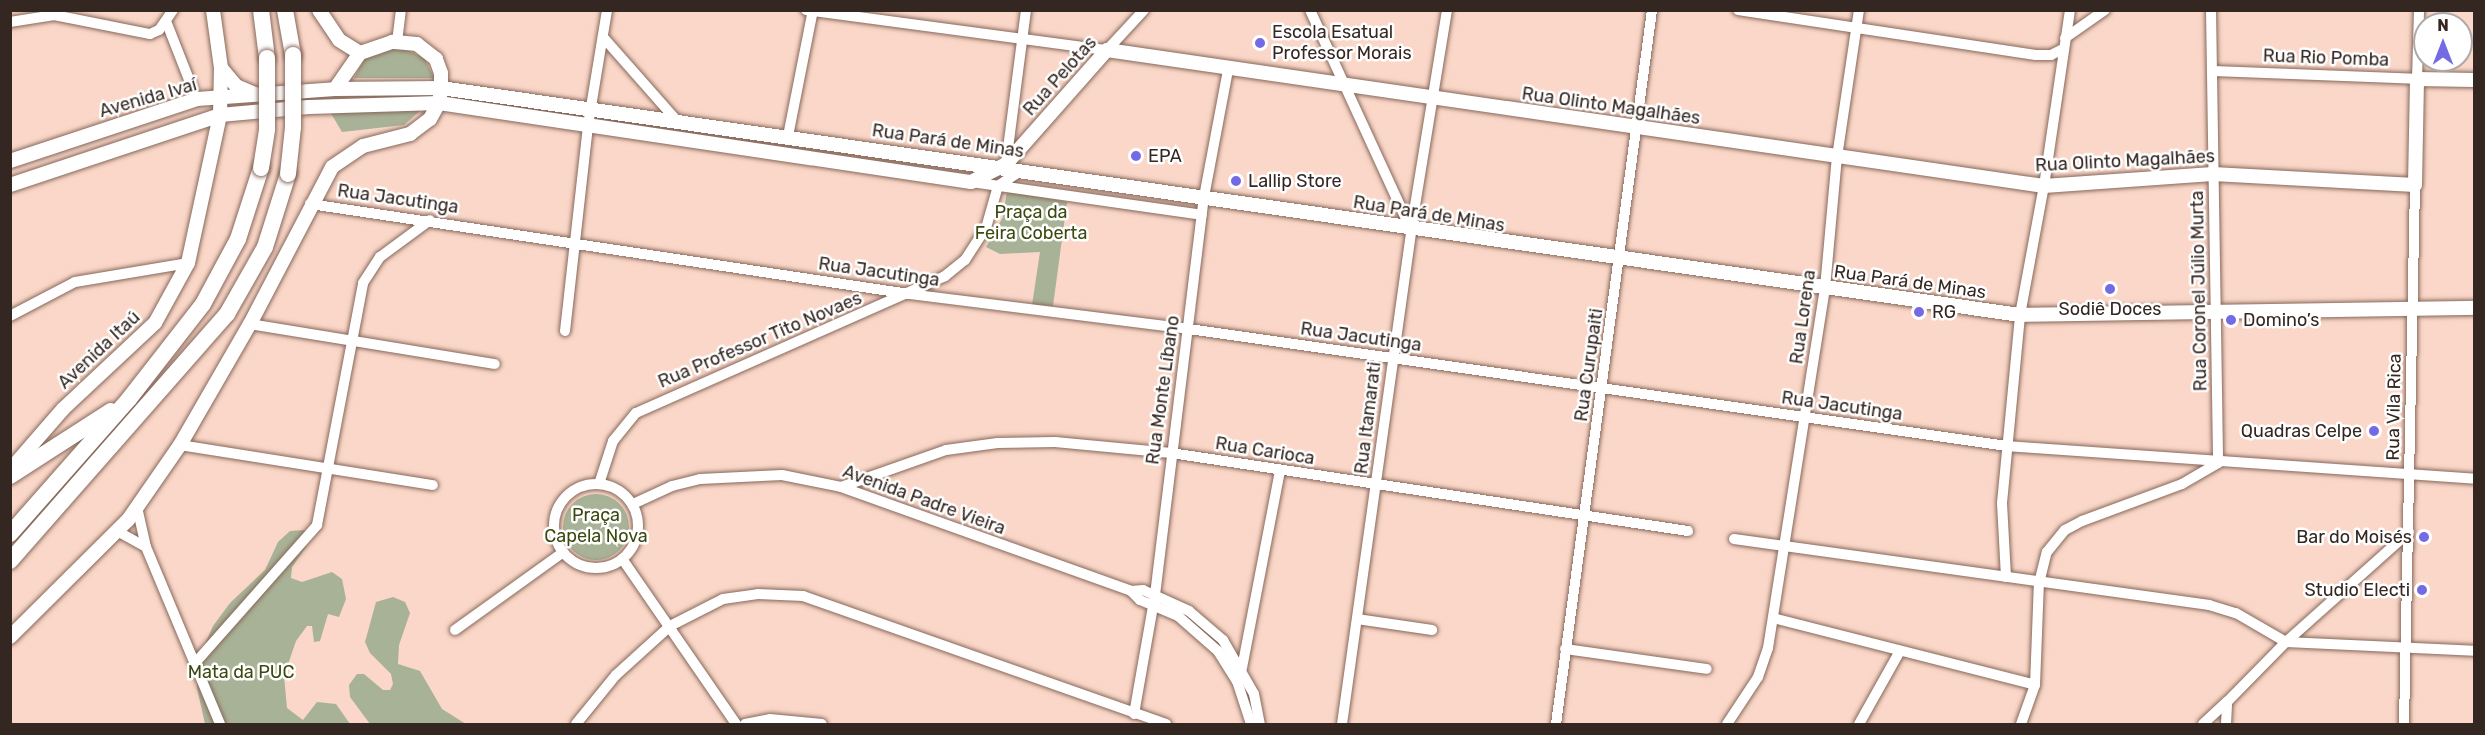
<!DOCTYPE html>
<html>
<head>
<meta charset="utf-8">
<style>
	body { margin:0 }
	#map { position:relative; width:2485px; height:735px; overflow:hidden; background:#fad7c8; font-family:Rubik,sans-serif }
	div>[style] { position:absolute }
	.green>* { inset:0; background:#a8b296 }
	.round { border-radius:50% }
	.roads { filter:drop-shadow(0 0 2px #87685b) drop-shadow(0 0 2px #87685b) }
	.minor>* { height:10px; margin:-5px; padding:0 5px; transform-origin:5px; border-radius:5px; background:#fff }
	.minor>.ring { margin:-5px; padding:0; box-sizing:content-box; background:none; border:10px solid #fff; border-radius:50% }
	.major>* { height:14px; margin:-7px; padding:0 7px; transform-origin:7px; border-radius:7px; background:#fff }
	.highway>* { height:16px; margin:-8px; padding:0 8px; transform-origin:8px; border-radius:8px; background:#fff }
	.bridges { filter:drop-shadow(0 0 2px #87685b) drop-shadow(0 0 2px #87685b) }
	.highway-bridge>* { height:16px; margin:-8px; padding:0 8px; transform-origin:8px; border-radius:8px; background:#fff }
	.dots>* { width:16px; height:16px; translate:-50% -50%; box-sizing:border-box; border:3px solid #fff; border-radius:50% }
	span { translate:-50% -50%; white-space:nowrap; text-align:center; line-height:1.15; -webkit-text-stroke:5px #fff; paint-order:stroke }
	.poi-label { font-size:18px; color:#342721 }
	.left { translate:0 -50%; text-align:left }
	.right { translate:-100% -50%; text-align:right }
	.street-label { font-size:18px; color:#342721 }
	.park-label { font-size:18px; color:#3b490f }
	.frame { position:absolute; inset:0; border:12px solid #342721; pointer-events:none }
	.north { position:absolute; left:2413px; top:12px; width:60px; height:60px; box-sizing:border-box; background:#fff; border:2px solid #aea9a6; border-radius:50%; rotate:0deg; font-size:16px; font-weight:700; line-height:24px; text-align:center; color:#342721 }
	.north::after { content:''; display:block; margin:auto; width:21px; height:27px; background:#746ae4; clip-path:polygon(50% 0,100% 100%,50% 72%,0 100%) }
</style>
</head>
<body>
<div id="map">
	<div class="green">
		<i style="clip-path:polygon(398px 45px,425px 59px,434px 78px,354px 78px,365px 58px)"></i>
		<i style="clip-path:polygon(329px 110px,421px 110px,404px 125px,342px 132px)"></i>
		<i style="clip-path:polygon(1007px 190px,1067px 202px,1053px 306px,1032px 305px,1040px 252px,1000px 254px,986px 247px,1003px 217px)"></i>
		<i class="round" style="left:563px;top:494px;width:66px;height:66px"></i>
		<i style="clip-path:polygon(305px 530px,309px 534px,306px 547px,292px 567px,291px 578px,302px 582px,332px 572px,342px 579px,346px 599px,339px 617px,328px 614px,320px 641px,314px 642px,312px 626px,307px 626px,296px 641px,284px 676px,287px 708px,303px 720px,317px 702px,336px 704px,350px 724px,205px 724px,197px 688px,197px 662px,213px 626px,230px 603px,265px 570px,278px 542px,290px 531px)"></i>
		<i style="clip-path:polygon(393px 597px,405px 602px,410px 613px,399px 645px,398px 664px,420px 671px,442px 709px,466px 724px,370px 724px,350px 697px,349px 685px,357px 674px,364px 674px,383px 690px,390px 690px,393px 684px,391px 674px,370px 653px,365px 642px,376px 602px)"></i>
	</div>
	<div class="roads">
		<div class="minor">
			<i style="left:806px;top:10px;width:304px;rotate:7.6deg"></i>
			<i style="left:1107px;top:50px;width:54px;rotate:-47.2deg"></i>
			<i style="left:1310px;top:10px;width:242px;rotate:65.3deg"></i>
			<i style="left:1738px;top:10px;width:301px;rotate:8.6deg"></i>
			<i style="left:2036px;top:55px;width:15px"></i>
			<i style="left:2051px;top:55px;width:13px;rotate:-27deg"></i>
			<i style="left:2211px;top:10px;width:453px;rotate:89.1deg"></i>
			<i style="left:166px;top:21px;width:74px;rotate:68.6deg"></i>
			<i style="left:10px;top:22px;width:45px;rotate:-9deg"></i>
			<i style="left:54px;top:15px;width:98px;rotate:11.2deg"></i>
			<i style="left:150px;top:34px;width:10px;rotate:-24deg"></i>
			<i style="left:159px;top:30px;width:24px;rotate:-55deg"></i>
			<i style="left:603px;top:37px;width:112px;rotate:48.6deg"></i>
			<i style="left:2065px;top:38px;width:49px;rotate:-35deg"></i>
			<i style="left:397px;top:42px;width:32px;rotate:-83deg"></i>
			<i style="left:2212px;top:71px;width:205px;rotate:2.2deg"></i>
			<i style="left:2417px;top:79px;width:69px;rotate:-88.3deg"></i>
			<i style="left:788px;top:136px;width:128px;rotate:-78.8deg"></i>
			<i style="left:1006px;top:164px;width:155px;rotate:-82.6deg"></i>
			<i style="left:971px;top:182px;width:233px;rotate:8.1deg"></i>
			<i style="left:310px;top:204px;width:606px;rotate:8.54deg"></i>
			<i style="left:909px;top:294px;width:282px;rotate:7.1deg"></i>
			<i style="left:1189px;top:329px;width:826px;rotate:8.14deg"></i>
			<i style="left:2007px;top:446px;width:468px;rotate:4deg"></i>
			<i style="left:10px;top:316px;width:73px;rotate:-27.6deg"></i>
			<i style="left:75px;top:282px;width:115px;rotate:-9.5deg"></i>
			<i style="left:250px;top:324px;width:248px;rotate:9.3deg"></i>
			<i style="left:565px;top:331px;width:207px;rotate:-83.6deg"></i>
			<i style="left:588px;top:125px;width:117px;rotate:-80.6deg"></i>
			<i style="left:180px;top:445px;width:256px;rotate:9deg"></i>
			<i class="ring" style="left:554px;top:484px;width:74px;height:74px"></i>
			<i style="left:599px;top:484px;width:45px;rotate:-72deg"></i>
			<i style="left:613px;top:441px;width:36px;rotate:-51deg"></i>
			<i style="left:636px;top:413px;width:338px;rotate:-23.9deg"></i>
			<i style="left:945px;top:276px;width:26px;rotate:-39deg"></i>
			<i style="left:965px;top:260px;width:38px;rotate:-57deg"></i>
			<i style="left:986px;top:228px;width:44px;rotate:-74.1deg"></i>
			<i style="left:998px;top:186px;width:25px;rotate:-34deg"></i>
			<i style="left:841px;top:487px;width:111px;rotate:-19.4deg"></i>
			<i style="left:946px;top:450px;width:52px;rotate:-7.7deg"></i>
			<i style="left:998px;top:443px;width:57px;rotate:-1deg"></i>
			<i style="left:1055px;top:442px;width:117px;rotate:5.4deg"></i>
			<i style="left:1171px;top:453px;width:523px;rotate:8.58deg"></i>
			<i style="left:633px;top:504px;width:43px;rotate:-24.8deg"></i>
			<i style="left:672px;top:486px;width:29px;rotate:-14deg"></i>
			<i style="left:700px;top:479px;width:82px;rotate:-2.8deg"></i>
			<i style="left:782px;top:475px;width:60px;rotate:11.5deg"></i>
			<i style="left:841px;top:487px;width:308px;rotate:19.7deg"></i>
			<i style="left:1131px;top:591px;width:12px;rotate:-5deg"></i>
			<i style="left:1143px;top:590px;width:51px;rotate:24.5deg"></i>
			<i style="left:1189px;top:611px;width:45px;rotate:40.5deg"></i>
			<i style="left:1223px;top:640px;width:62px;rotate:60.1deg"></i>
			<i style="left:1254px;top:694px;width:31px;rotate:79deg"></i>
			<i style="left:137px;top:507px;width:41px;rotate:77.3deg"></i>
			<i style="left:146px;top:547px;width:192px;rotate:67.3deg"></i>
			<i style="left:117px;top:531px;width:33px;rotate:29deg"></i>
			<i style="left:1734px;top:539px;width:480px;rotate:7.9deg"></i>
			<i style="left:2209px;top:605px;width:28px;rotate:17deg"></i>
			<i style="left:2236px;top:613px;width:58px;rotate:30.1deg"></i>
			<i style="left:2286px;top:642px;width:188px;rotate:2.7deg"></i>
			<i style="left:623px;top:560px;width:199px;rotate:55.4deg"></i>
			<i style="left:2006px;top:577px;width:74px;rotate:-93.1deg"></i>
			<i style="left:2002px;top:503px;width:189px;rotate:-84.5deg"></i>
			<i style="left:2020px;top:315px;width:131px;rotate:-79.5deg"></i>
			<i style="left:2044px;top:186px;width:178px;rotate:-81.6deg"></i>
			<i style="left:1131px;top:591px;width:13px;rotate:45deg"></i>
			<i style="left:1140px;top:600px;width:41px;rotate:22.8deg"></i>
			<i style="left:1178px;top:616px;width:53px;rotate:41.2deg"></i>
			<i style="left:1218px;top:651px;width:36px;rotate:58deg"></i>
			<i style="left:1237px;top:681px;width:45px;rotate:72deg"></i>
			<i style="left:1773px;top:618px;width:270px;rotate:14.3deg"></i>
			<i style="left:1357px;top:619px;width:76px;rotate:8.3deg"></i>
			<i style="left:455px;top:630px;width:132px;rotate:-35.7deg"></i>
			<i style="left:1565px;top:649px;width:143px;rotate:8deg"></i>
			<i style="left:196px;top:662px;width:183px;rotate:-48.5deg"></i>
			<i style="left:317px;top:525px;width:246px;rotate:-79.2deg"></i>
			<i style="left:363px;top:283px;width:31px;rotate:-57deg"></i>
			<i style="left:380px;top:257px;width:62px;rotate:-36.5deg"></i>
			<i style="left:1242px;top:668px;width:201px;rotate:-79.1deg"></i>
			<i style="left:1134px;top:714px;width:121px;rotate:-80deg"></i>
			<i style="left:1155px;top:595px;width:401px;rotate:-83deg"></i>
			<i style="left:1204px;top:197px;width:129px;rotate:-79.3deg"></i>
			<i style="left:576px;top:724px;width:63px;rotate:-50.8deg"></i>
			<i style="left:616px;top:675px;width:73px;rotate:-42.2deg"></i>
			<i style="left:670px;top:626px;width:59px;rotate:-27deg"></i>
			<i style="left:723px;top:599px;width:35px;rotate:-8deg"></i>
			<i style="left:758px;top:594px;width:45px;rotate:2.5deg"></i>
			<i style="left:803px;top:596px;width:385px;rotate:19.4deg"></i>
			<i style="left:745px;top:724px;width:25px;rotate:-11deg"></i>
			<i style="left:770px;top:719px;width:52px;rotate:5.5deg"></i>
			<i style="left:1342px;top:724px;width:499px;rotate:-82deg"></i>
			<i style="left:1411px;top:230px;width:223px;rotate:-80.7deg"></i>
			<i style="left:1556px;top:724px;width:720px;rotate:-82.34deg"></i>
			<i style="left:1727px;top:724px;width:56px;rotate:-56.6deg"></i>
			<i style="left:1758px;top:677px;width:31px;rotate:-71deg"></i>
			<i style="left:1768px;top:648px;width:364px;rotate:-81deg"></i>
			<i style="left:1825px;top:288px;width:132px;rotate:-84.8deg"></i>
			<i style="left:1837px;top:157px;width:149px;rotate:-81.5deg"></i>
			<i style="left:1859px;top:724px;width:84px;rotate:-60.7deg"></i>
			<i style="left:2021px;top:724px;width:41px;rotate:-70.3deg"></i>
			<i style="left:2035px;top:685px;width:102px;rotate:-87.8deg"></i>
			<i style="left:2039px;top:583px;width:32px;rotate:-76deg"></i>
			<i style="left:2047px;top:552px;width:28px;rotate:-51deg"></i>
			<i style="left:2065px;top:530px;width:19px;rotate:-28deg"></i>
			<i style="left:2082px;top:521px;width:107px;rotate:-20.3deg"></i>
			<i style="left:2182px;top:484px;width:42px;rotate:-30.3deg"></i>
			<i style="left:2203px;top:724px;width:33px;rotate:-43deg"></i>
			<i style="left:2226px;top:724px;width:22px;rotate:-87deg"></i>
			<i style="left:2227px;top:702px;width:84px;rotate:-45.5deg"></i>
			<i style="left:2286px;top:642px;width:165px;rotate:-41.8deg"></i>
			<i style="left:2404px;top:724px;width:539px;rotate:-88.83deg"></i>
		</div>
		<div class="major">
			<i style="left:319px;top:10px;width:36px;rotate:56deg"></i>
			<i style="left:339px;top:40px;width:25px;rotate:32deg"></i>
			<i style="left:221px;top:68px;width:23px;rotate:50deg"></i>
			<i style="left:236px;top:86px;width:21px;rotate:23deg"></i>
			<i style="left:335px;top:89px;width:44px;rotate:-55.2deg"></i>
			<i style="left:10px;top:161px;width:197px;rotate:-18.3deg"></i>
			<i style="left:197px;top:99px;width:138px;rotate:-4.1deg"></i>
			<i style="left:335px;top:89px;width:106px;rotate:-0.5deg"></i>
			<i style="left:441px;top:88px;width:1595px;rotate:8.18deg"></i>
			<i style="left:2020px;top:315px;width:454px;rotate:-0.9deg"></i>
			<i style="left:10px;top:185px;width:221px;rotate:-18.4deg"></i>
			<i style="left:220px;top:115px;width:89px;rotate:-5.1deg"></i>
			<i style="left:309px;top:107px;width:130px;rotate:-1.8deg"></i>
			<i style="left:439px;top:103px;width:538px;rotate:8.45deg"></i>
			<i style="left:971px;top:182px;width:39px;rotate:-27deg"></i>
			<i style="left:1006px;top:164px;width:152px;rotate:-48.5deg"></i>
			<i style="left:1107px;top:50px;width:947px;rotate:8.26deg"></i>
			<i style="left:2044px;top:186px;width:169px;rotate:-4.1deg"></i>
			<i style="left:2213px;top:174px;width:202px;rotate:3.1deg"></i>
			<i style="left:2415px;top:185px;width:106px;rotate:-88.9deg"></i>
			<i style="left:2417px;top:79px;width:57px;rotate:1deg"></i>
			<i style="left:10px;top:470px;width:81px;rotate:-49deg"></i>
			<i style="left:63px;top:409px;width:126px;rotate:-43.1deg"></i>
			<i style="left:155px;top:323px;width:68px;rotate:-61.2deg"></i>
			<i style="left:188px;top:263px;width:151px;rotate:-77.8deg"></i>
			<i style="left:220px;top:115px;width:47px;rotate:-88.8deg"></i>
			<i style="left:221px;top:68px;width:59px;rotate:-97.9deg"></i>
			<i style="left:10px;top:637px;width:166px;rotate:-44.8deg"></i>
			<i style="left:128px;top:520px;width:91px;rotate:-55.3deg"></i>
			<i style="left:180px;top:445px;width:140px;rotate:-60deg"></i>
			<i style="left:250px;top:324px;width:177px;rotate:-62.4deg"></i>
			<i style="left:332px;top:167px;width:37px;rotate:-34deg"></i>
			<i style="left:363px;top:146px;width:49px;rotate:-14.3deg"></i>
			<i style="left:410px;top:134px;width:25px;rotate:-37deg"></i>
			<i style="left:430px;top:119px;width:18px;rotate:-61deg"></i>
			<i style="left:439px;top:103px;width:15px;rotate:-82deg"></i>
			<i style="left:441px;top:88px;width:15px;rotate:-90deg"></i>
			<i style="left:441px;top:73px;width:15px;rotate:-110deg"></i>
			<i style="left:436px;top:59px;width:24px;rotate:-142deg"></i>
			<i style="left:417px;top:44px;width:25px;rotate:-175deg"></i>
			<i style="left:392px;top:42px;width:34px;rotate:161deg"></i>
		</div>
		<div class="highway">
			<i style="left:261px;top:10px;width:48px;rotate:82.9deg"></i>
			<i style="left:285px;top:10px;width:46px;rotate:79.9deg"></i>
			<i style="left:10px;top:476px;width:120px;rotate:-32.8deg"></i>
			<i style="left:10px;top:534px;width:180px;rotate:-48.6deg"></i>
			<i style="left:129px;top:399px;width:120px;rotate:-52.1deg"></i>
			<i style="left:203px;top:304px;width:74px;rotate:-61.7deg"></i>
			<i style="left:238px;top:239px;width:75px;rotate:-72.1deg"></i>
			<i style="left:10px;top:561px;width:329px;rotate:-48.7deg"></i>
			<i style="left:227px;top:314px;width:77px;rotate:-60.4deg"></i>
			<i style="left:265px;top:247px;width:77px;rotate:-72.5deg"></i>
		</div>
	</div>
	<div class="bridges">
		<div class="highway-bridge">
			<i style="left:261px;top:168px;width:39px;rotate:-81deg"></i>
			<i style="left:267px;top:129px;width:71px;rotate:-90deg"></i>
			<i style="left:288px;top:174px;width:47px;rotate:-83.9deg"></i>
			<i style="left:293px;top:127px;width:72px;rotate:-90deg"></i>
		</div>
	</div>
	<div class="dots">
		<i style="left:1260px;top:43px;background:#746ae4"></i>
		<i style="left:1136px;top:156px;background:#746ae4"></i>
		<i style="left:1236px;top:181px;background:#746ae4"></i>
		<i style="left:2110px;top:289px;background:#746ae4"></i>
		<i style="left:1919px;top:312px;background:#746ae4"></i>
		<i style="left:2231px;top:320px;background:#746ae4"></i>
		<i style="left:2374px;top:431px;background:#746ae4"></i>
		<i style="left:2424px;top:537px;background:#746ae4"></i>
		<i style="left:2422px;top:590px;background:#746ae4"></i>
	</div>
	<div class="poi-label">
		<span class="left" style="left:1272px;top:43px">Escola Esatual<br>Professor Morais</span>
		<span class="left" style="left:1148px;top:156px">EPA</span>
		<span class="left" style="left:1248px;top:181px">Lallip Store</span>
		<span style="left:2110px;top:309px">Sodiê Doces</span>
		<span class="left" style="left:1932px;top:312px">RG</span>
		<span class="left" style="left:2243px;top:320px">Domino’s</span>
		<span class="right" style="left:2362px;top:431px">Quadras Celpe</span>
		<span class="right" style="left:2412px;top:537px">Bar do Moisés</span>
		<span class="right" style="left:2410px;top:590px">Studio Electi</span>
	</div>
	<div class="street-label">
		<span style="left:2326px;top:58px;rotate:2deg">Rua Rio Pomba</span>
		<span style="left:1060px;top:76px;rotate:-48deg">Rua Pelotas</span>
		<span style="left:148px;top:98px;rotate:-16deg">Avenida Ivaí</span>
		<span style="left:1611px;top:106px;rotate:8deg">Rua Olinto Magalhães</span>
		<span style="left:948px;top:141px;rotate:8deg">Rua Pará de Minas</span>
		<span style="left:2125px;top:161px;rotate:-3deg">Rua Olinto Magalhães</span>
		<span style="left:398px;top:199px;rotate:8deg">Rua Jacutinga</span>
		<span style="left:1429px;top:214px;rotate:9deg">Rua Pará de Minas</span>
		<span style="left:879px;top:272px;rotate:8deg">Rua Jacutinga</span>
		<span style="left:1910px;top:282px;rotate:8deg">Rua Pará de Minas</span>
		<span style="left:2199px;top:291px;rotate:-91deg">Rua Coronel Júlio Murta</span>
		<span style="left:1803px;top:317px;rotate:-82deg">Rua Lorena</span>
		<span style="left:1361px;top:337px;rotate:8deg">Rua Jacutinga</span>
		<span style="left:760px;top:340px;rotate:-23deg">Rua Professor Tito Novaes</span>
		<span style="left:99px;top:350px;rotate:-43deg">Avenida Itaú</span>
		<span style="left:1589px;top:365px;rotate:-82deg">Rua Curupaiti</span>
		<span style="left:1163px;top:390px;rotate:-82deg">Rua Monte Líbano</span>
		<span style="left:1842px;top:406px;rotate:8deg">Rua Jacutinga</span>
		<span style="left:2394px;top:407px;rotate:-89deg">Rua Vila Rica</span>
		<span style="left:1368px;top:418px;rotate:-83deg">Rua Itamarati</span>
		<span style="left:1265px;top:451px;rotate:9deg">Rua Carioca</span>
		<span style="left:924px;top:500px;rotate:20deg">Avenida Padre Vieira</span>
	</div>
	<div class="park-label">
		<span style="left:1031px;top:223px">Praça da<br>Feira Coberta</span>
		<span style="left:596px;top:526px">Praça<br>Capela Nova</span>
		<span style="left:241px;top:672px">Mata da PUC</span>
	</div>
	<div class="frame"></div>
	<div class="north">N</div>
</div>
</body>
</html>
